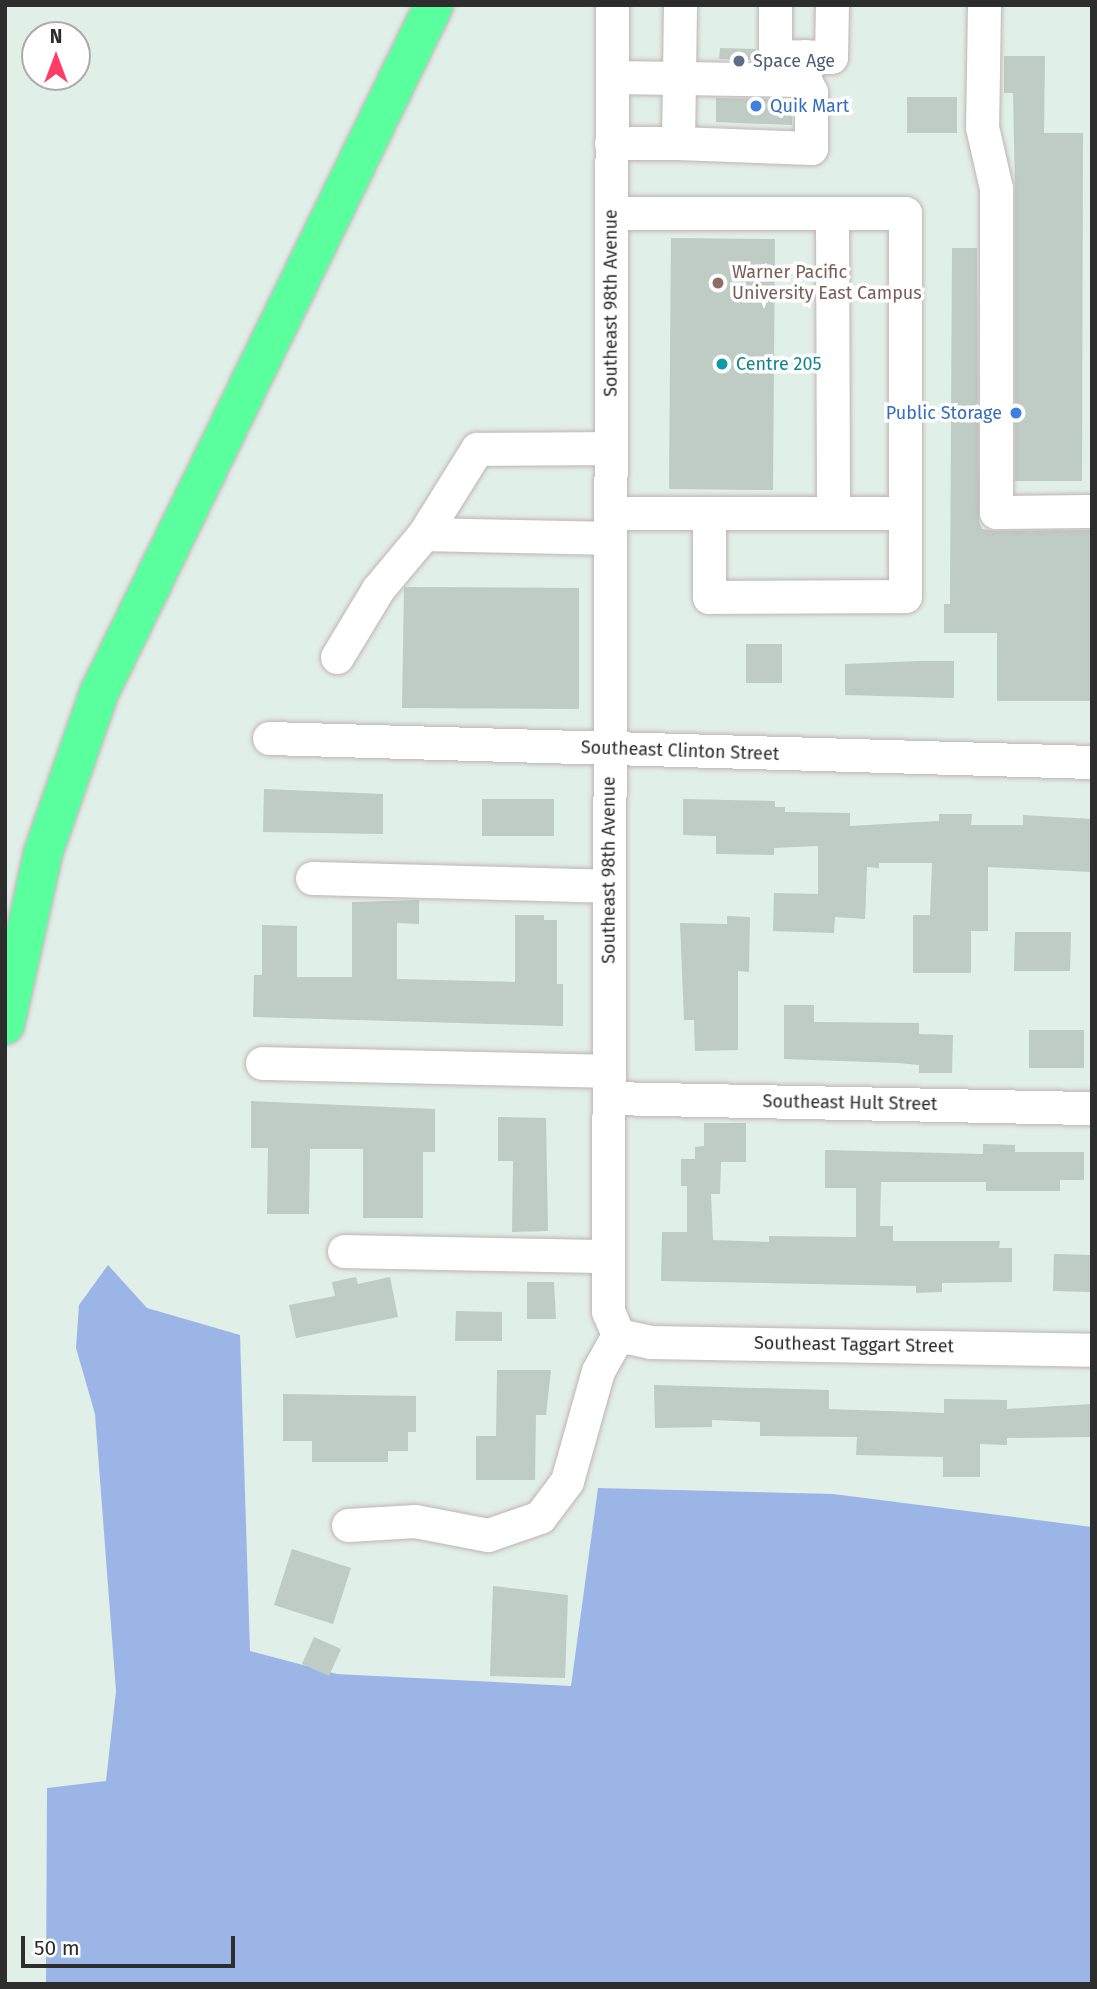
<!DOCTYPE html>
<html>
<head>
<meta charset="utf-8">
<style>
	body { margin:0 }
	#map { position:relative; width:1097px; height:1989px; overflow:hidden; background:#e0efe8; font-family:"Fira Sans",sans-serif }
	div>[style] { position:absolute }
	.green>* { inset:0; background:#9bb6e6 }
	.building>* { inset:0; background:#bfcbc5 }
	.roads { filter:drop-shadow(0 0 2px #c1b3b6) drop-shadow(0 0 2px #c1b3b6) }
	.minor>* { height:33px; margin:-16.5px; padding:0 16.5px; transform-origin:16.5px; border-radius:16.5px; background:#fff }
	.highway>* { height:38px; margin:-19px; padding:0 19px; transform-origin:19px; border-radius:19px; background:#5aff9e }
	.dots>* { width:19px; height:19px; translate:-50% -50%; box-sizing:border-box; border:4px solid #fff; border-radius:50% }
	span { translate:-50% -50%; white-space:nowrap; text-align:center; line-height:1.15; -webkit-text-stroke:7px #fff; paint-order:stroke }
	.service-label { font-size:18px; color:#4e5e75 }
	.left { translate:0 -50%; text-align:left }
	.shop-label { font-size:18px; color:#366cbe }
	.right { translate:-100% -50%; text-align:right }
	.education-label { font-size:18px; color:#785e54 }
	.street-label { font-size:18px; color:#2d2d2d }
	.culture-label { font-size:18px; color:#0d838f }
	.frame { position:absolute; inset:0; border:7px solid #2d2d2d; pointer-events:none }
	.north { position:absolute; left:21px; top:21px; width:70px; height:70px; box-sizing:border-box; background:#fff; border:2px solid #ababab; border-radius:50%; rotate:0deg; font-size:19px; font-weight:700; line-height:28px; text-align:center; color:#2d2d2d }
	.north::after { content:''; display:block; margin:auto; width:24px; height:32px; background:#ff3c65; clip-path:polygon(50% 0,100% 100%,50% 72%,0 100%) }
	.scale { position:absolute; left:21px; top:1936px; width:214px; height:32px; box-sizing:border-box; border:4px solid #2d2d2d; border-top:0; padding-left:9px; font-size:21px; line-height:24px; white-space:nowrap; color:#2d2d2d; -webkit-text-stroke:5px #fff; paint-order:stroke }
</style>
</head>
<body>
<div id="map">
	<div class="green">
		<i style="clip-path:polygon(108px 1265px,147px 1308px,240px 1335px,250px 1651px,337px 1674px,571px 1686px,598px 1488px,833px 1494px,1092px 1527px,1092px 1984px,46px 1984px,47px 1788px,106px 1781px,116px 1691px,95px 1414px,76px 1348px,79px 1305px)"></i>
	</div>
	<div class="building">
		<i style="clip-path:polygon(720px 48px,756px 49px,757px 60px,719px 59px)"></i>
		<i style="clip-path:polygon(1004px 56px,1045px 56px,1044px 133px,1083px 133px,1082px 481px,1015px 481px,1015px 188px,1013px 93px,1004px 93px)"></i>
		<i style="clip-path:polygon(907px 97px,957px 97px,957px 133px,907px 133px)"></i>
		<i style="clip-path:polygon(716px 98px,792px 99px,792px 125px,716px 122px)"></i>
		<i style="clip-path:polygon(671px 238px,775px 239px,773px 490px,669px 489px)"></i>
		<i style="clip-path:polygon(952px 248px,977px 248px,979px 521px,982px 529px,996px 531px,1092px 530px,1092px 701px,997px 701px,997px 633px,944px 633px,944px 604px,950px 604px)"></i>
		<i style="clip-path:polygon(404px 587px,579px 588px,579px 709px,402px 708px)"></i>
		<i style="clip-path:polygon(746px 644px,782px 644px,782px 683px,746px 683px)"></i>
		<i style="clip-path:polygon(920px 661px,954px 661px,954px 698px,845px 695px,845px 664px)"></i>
		<i style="clip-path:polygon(264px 789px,383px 794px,383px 834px,263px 832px)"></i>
		<i style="clip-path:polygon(482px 799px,554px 799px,554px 836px,482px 836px)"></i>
		<i style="clip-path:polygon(683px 799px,775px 801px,775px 807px,785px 807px,785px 812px,850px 813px,850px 826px,939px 821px,939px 814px,972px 814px,971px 825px,1023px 825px,1023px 815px,1092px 819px,1092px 872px,988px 867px,988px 931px,971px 931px,971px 973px,913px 973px,913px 915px,930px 915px,932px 863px,879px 863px,879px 868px,867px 867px,865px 919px,835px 917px,834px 933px,773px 931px,774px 893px,818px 894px,818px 846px,774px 848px,774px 855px,716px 854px,716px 836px,683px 835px)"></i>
		<i style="clip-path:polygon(419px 900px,419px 924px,397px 923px,397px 979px,515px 982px,515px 915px,544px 915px,544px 920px,557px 920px,557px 984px,563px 984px,563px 1026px,253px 1017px,254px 975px,262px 975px,262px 925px,297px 926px,297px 977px,352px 977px,352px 902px)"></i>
		<i style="clip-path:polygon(727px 916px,750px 917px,749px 972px,738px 971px,738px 1050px,695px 1051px,694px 1020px,684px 1020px,680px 923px,727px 924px)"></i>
		<i style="clip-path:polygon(1015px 932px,1071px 932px,1070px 971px,1014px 971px)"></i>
		<i style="clip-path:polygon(784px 1005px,814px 1005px,814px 1022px,919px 1023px,919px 1034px,953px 1035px,952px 1073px,919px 1073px,919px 1065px,898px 1063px,784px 1059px)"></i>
		<i style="clip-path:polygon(1029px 1030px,1084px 1030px,1084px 1068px,1029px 1068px)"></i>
		<i style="clip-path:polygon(251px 1101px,435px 1109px,435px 1152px,423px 1152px,423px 1218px,363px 1218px,363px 1149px,310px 1149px,309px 1214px,267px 1214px,268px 1148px,251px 1148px)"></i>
		<i style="clip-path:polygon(498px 1117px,546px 1118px,548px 1231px,512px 1232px,513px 1161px,498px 1161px)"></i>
		<i style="clip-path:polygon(704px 1123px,746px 1123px,746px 1162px,721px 1162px,720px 1194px,711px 1194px,713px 1240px,769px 1242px,769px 1236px,856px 1237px,856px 1188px,825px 1188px,825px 1150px,983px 1154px,983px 1144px,1015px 1145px,1015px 1152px,1084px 1152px,1084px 1180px,1060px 1180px,1060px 1191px,986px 1191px,986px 1182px,881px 1182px,880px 1226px,893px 1226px,893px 1241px,1000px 1241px,999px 1248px,1012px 1248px,1012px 1282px,942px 1283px,942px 1292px,916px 1293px,916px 1286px,661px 1281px,662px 1232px,687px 1232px,687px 1186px,681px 1186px,681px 1159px,695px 1159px,695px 1147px,704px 1146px)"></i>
		<i style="clip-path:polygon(1054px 1254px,1092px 1255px,1092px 1292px,1053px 1291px)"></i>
		<i style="clip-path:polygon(356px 1277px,358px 1284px,390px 1277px,398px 1317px,296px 1338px,289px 1305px,335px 1296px,332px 1282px)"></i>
		<i style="clip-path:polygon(527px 1282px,554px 1282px,556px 1319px,527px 1319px)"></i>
		<i style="clip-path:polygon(456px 1311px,502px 1312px,502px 1341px,455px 1341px)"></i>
		<i style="clip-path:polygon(497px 1370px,551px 1370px,546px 1415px,536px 1415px,535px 1480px,476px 1480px,476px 1436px,496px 1436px)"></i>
		<i style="clip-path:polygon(654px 1385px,829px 1390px,829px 1409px,944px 1413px,944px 1399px,1007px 1400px,1007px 1409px,1092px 1404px,1092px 1437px,1007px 1438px,1007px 1445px,980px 1444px,980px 1477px,943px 1477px,943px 1457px,856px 1455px,857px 1437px,760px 1436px,760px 1422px,712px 1420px,712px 1427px,655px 1428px)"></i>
		<i style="clip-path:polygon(283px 1394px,416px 1396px,416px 1432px,408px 1432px,408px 1451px,388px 1451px,388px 1462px,312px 1462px,312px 1441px,283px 1441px)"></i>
		<i style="clip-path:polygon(292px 1549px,351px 1568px,333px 1624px,274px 1605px)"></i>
		<i style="clip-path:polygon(493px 1586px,568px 1595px,565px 1678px,490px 1676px)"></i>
		<i style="clip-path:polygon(314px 1637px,341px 1649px,329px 1676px,302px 1664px)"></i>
	</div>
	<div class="roads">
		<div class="minor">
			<i style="left:612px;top:5px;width:1306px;rotate:90.18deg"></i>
			<i style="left:608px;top:1311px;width:26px;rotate:67deg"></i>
			<i style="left:680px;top:5px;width:73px;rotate:90.8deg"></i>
			<i style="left:679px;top:78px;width:126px;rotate:0.9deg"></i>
			<i style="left:805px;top:80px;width:24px;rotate:-90deg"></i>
			<i style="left:775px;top:5px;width:51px;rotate:90deg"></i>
			<i style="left:775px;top:56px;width:56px;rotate:1deg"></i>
			<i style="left:831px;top:57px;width:52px;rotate:-88.9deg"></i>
			<i style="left:984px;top:5px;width:122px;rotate:90.9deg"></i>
			<i style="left:982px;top:127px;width:63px;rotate:77.1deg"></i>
			<i style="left:996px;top:188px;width:324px;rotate:90deg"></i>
			<i style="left:996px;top:512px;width:96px;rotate:-0.6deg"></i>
			<i style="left:611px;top:143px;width:67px"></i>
			<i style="left:678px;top:143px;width:65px;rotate:-89.1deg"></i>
			<i style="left:679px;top:78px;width:67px;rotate:-179.1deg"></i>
			<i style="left:678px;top:143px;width:133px;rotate:2.2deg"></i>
			<i style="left:811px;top:148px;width:56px;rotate:-90deg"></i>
			<i style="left:811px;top:92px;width:13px;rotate:-117deg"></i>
			<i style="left:832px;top:213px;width:300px;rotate:89.8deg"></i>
			<i style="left:610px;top:513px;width:295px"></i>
			<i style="left:905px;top:513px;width:300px;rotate:-90deg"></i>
			<i style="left:905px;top:213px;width:294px;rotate:180deg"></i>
			<i style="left:709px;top:513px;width:84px;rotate:90deg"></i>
			<i style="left:709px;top:597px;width:196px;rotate:-0.3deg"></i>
			<i style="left:905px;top:596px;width:83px;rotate:-90deg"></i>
			<i style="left:424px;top:534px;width:186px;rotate:1.2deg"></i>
			<i style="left:337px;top:657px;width:79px;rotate:-58.9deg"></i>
			<i style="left:378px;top:589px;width:72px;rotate:-50.1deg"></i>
			<i style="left:424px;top:534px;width:100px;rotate:-58.1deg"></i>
			<i style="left:477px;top:449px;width:134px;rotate:-0.4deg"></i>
			<i style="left:269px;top:738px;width:823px;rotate:1.67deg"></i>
			<i style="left:312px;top:878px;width:297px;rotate:1.5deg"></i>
			<i style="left:262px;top:1063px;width:347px;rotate:1.3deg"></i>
			<i style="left:609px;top:1098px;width:483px;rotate:1.2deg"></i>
			<i style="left:344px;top:1251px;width:264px;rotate:1.1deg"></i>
			<i style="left:618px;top:1335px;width:34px;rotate:12deg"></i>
			<i style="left:651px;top:1342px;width:441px;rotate:1deg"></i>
			<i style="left:348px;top:1525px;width:67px;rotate:-3.4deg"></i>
			<i style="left:415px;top:1521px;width:74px;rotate:10.9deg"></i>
			<i style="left:488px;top:1535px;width:55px;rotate:-19.1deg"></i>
			<i style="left:540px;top:1517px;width:45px;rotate:-53.1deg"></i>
			<i style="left:567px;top:1481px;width:114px;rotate:-74.3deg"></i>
			<i style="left:598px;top:1371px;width:41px;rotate:-60.9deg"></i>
		</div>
		<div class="highway">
			<i style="left:5px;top:1025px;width:176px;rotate:-77.5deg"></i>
			<i style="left:43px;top:853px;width:170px;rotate:-70.7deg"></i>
			<i style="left:99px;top:693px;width:765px;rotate:-64.04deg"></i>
		</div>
	</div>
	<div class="dots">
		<i style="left:739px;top:61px;background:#5c6f8a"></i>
		<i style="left:756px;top:106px;background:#3f7fe0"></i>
		<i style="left:718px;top:283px;background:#8d6e63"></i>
		<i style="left:722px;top:364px;background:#0f9aa8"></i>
		<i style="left:1016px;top:413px;background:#3f7fe0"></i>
	</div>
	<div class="service-label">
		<span class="left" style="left:753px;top:61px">Space Age</span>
	</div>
	<div class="shop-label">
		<span class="left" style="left:770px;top:106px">Quik Mart</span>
		<span class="right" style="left:1002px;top:413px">Public Storage</span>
	</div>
	<div class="education-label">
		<span class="left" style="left:732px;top:283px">Warner Pacific<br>University East Campus</span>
	</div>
	<div class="street-label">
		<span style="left:611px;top:303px;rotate:-90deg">Southeast 98th Avenue</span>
		<span style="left:680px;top:751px;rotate:2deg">Southeast Clinton Street</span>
		<span style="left:609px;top:870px;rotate:-90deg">Southeast 98th Avenue</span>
		<span style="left:850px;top:1103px;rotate:1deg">Southeast Hult Street</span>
		<span style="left:854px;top:1345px;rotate:1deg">Southeast Taggart Street</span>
	</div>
	<div class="culture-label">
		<span class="left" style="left:736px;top:364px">Centre 205</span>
	</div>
	<div class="frame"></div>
	<div class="north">N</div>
	<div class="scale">50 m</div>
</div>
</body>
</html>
